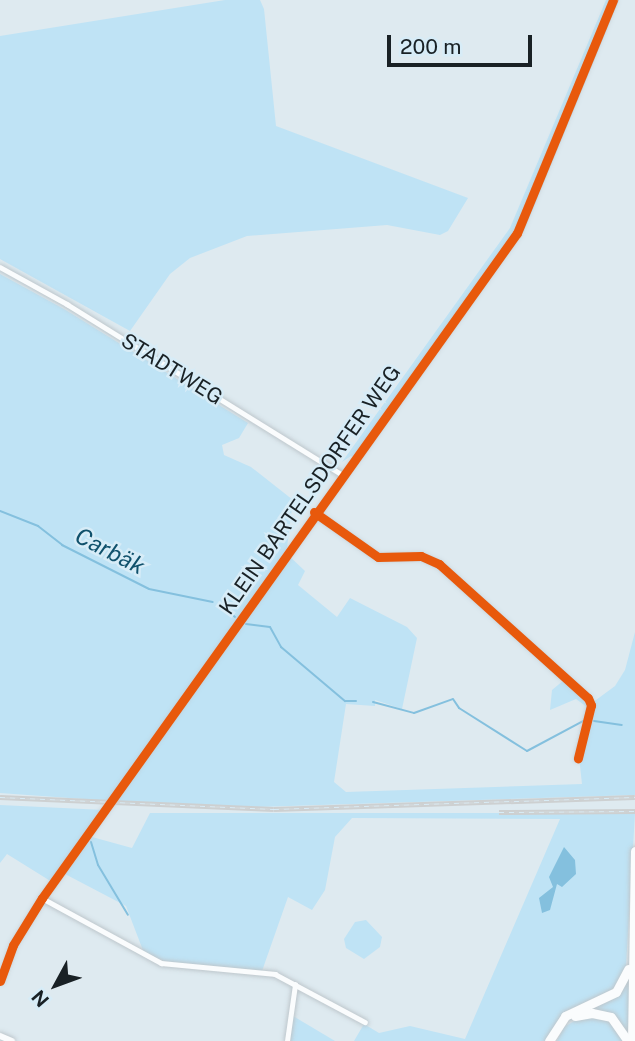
<!DOCTYPE html>
<html>
<head>
<meta charset="utf-8">
<style>
	body { margin:0 }
	#map { position:relative; width:635px; height:1041px; overflow:hidden; background:#deeaf0; font-family:"Public Sans",sans-serif }
	div>[style] { position:absolute }
	.green>* { inset:0; background:#bfe3f5 }
	.water>* { inset:0; background:#84c0de }
	.stream>* { height:2px; margin:-1px; padding:0 1px; transform-origin:1px; border-radius:1px; background:#84c0de }
	.roads { filter:drop-shadow(0 0 2px #bec7cc) drop-shadow(0 0 2px #bec7cc) }
	.minor>* { height:4.5px; margin:-2.25px; padding:0 2.25px; transform-origin:2.25px; border-radius:2.25px; background:#fafcfd }
	.tertiary>* { height:6px; margin:-3px; padding:0 3px; transform-origin:3px; border-radius:3px; background:#fafcfd }
	.motorway>* { height:9px; margin:-4.5px; padding:0 4.5px; transform-origin:4.5px; border-radius:4.5px; background:#fafcfd }
	.rail>* { height:4.5px; margin-top:-2.25px; transform-origin:0; background:repeating-linear-gradient(90deg,#d7ecf7 0 5px,#cdd0d1 0 10px); box-sizing:border-box; border-block:2px solid #cdd0d1 }
	.cycleway>* { height:9px; margin:-4.5px; padding:0 4.5px; transform-origin:4.5px; border-radius:4.5px; background:#e8590c }
	span { translate:-50% -50%; white-space:nowrap; text-align:center; line-height:1.15; -webkit-text-stroke:5px #d7ecf7; paint-order:stroke }
	.street-label { font-size:21px; color:#192125 }
	.water-label { font-size:23px; color:#10516c; font-style:italic }
	.north { position:absolute; left:21px; top:950px; width:70px; height:70px; -webkit-text-stroke:5px #d7ecf7; paint-order:stroke; rotate:229deg; font-size:19px; font-weight:700; line-height:28px; text-align:center; color:#192125 }
	.north::after { content:''; display:block; margin:auto; width:24px; height:32px; background:#192125; clip-path:polygon(50% 0,100% 100%,50% 72%,0 100%) }
	.scale { position:absolute; left:387px; top:35px; width:145px; height:32px; box-sizing:border-box; border:4px solid #192125; border-top:0; padding-left:9px; font-size:21px; line-height:24px; white-space:nowrap; color:#192125; -webkit-text-stroke:5px #d7ecf7; paint-order:stroke }
</style>
</head>
<body>
<div id="map">
	<div class="green">
		<i style="clip-path:polygon(225px 0,260px 0,264px 9px,276px 126px,468px 198px,448px 231px,440px 235px,387px 225px,247px 236px,190px 258px,170px 274px,130px 331px,0 259px,0 36px)"></i>
		<i style="clip-path:polygon(606px 0,619px 0,524px 231px,357px 460px,351px 456px,342px 462px,510px 228px)"></i>
		<i style="clip-path:polygon(0 274px,64px 309px,248px 423px,239px 438px,222px 445px,224px 455px,251px 467px,293px 500px,287px 548px,111px 801px,0 793px)"></i>
		<i style="clip-path:polygon(287px 554px,305px 571px,298px 585px,337px 617px,350px 598px,407px 627px,417px 638px,402px 709px,375px 700px,375px 706px,346px 704px,334px 782px,346px 792px,582px 784px,579px 757px,592px 703px,615px 686px,625px 670px,635px 632px,635px 795px,257px 807px,116px 802px)"></i>
		<i style="clip-path:polygon(564px 680px,582px 697px,587px 707px,576px 699px,550px 710px,552px 690px)"></i>
		<i style="clip-path:polygon(0 805px,104px 810px,52px 882px,7px 854px,0 863px)"></i>
		<i style="clip-path:polygon(150px 813px,635px 813px,626px 966px,617px 989px,559px 1019px,546px 1041px,354px 1041px,364px 1024px,379px 1033px,410px 1026px,465px 1039px,560px 819px,352px 818px,335px 837px,325px 890px,312px 910px,288px 897px,262px 971px,172px 964px,144px 953px,126px 906px,65px 874px,92px 837px,132px 848px)"></i>
		<i style="clip-path:polygon(366px 920px,382px 937px,380px 947px,364px 959px,346px 948px,344px 939px,355px 922px)"></i>
		<i style="clip-path:polygon(629px 974px,631px 1036px,612px 1016px,587px 1011px,565px 1020px,550px 1041px,566px 1018px,610px 999px)"></i>
		<i style="clip-path:polygon(293px 1016px,335px 1041px,289px 1041px)"></i>
		<i style="clip-path:polygon(583px 1016px,610px 1020px,626px 1041px,557px 1041px,564px 1027px)"></i>
	</div>
	<div class="water">
		<i style="clip-path:polygon(564px 847px,575px 860px,576px 874px,562px 887px,557px 884px,550px 910px,542px 913px,539px 898px,553px 887px,549px 877px)"></i>
	</div>
	<div class="stream">
		<i style="left:0;top:511px;width:41px;rotate:21.5deg"></i>
		<i style="left:38px;top:526px;width:31px;rotate:38deg"></i>
		<i style="left:62px;top:545px;width:97px;rotate:26.8deg"></i>
		<i style="left:149px;top:589px;width:65px;rotate:11.5deg"></i>
		<i style="left:222px;top:606px;width:17px;rotate:40deg"></i>
		<i style="left:246px;top:624px;width:24px;rotate:7deg"></i>
		<i style="left:270px;top:627px;width:23px;rotate:61deg"></i>
		<i style="left:281px;top:647px;width:84px;rotate:40.2deg"></i>
		<i style="left:345px;top:701px;width:11px"></i>
		<i style="left:373px;top:702px;width:42px;rotate:15deg"></i>
		<i style="left:414px;top:713px;width:41px;rotate:-19.7deg"></i>
		<i style="left:453px;top:699px;width:11px;rotate:56deg"></i>
		<i style="left:459px;top:708px;width:80px;rotate:32.3deg"></i>
		<i style="left:527px;top:751px;width:64px;rotate:-28.2deg"></i>
		<i style="left:594px;top:721px;width:28px;rotate:8deg"></i>
		<i style="left:91px;top:842px;width:24px;rotate:73deg"></i>
		<i style="left:98px;top:865px;width:58px;rotate:59deg"></i>
	</div>
	<div class="roads">
		<div class="minor">
			<i style="left:0;top:267px;width:77px;rotate:28.9deg"></i>
			<i style="left:67px;top:304px;width:322px;rotate:31.8deg"></i>
			<i style="left:314px;top:512px;width:78px;rotate:35.1deg"></i>
			<i style="left:378px;top:557px;width:43px;rotate:-1.3deg"></i>
			<i style="left:421px;top:556px;width:20px;rotate:24deg"></i>
			<i style="left:439px;top:564px;width:200px;rotate:42deg"></i>
			<i style="left:588px;top:698px;width:8px;rotate:67deg"></i>
			<i style="left:591px;top:705px;width:55px;rotate:103.8deg"></i>
			<i style="left:42px;top:898px;width:136px;rotate:28.6deg"></i>
			<i style="left:161px;top:963px;width:115px;rotate:5.5deg"></i>
			<i style="left:275px;top:974px;width:102px;rotate:28.1deg"></i>
			<i style="left:0;top:981px;width:38px;rotate:-70deg"></i>
			<i style="left:13px;top:945px;width:55px;rotate:-58.3deg"></i>
			<i style="left:42px;top:898px;width:817px;rotate:-54.46deg"></i>
			<i style="left:517px;top:233px;width:252px;rotate:-67.6deg"></i>
			<i style="left:287px;top:1041px;width:57px;rotate:-81.9deg"></i>
		</div>
		<div class="tertiary">
			<i style="left:0;top:1036px;width:13px;rotate:23deg"></i>
		</div>
		<div class="motorway">
			<i style="left:575px;top:1016px;width:17px;rotate:-10deg"></i>
			<i style="left:592px;top:1013px;width:19px;rotate:12deg"></i>
			<i style="left:611px;top:1017px;width:29px;rotate:55deg"></i>
			<i style="left:549px;top:1041px;width:30px;rotate:-57deg"></i>
			<i style="left:565px;top:1016px;width:56px;rotate:-25.2deg"></i>
			<i style="left:616px;top:992px;width:26px;rotate:-62deg"></i>
			<i style="left:632px;top:1041px;width:190px;rotate:-89.1deg"></i>
		</div>
	</div>
	<div class="rail">
		<i style="left:0;top:797px;width:274px;rotate:2.5deg"></i>
		<i style="left:274px;top:809px;width:361px;rotate:-1.9deg"></i>
		<i style="left:499px;top:812px;width:136px;rotate:-0.4deg"></i>
	</div>
	<div class="cycleway">
		<i style="left:314px;top:512px;width:78px;rotate:35.1deg"></i>
		<i style="left:378px;top:557px;width:43px;rotate:-1.3deg"></i>
		<i style="left:421px;top:556px;width:20px;rotate:24deg"></i>
		<i style="left:439px;top:564px;width:200px;rotate:42deg"></i>
		<i style="left:588px;top:698px;width:8px;rotate:67deg"></i>
		<i style="left:591px;top:705px;width:55px;rotate:103.8deg"></i>
		<i style="left:0;top:981px;width:38px;rotate:-70deg"></i>
		<i style="left:13px;top:945px;width:55px;rotate:-58.3deg"></i>
		<i style="left:42px;top:898px;width:817px;rotate:-54.46deg"></i>
		<i style="left:517px;top:233px;width:252px;rotate:-67.6deg"></i>
	</div>
	<div class="street-label">
		<span style="left:172px;top:369px;rotate:32deg">STADTWEG</span>
		<span style="left:310px;top:490px;rotate:-55deg">KLEIN BARTELSDORFER WEG</span>
	</div>
	<div class="water-label">
		<span style="left:110px;top:551px;rotate:27deg">Carbäk</span>
	</div>
	<div class="north">N</div>
	<div class="scale">200 m</div>
</div>
</body>
</html>
